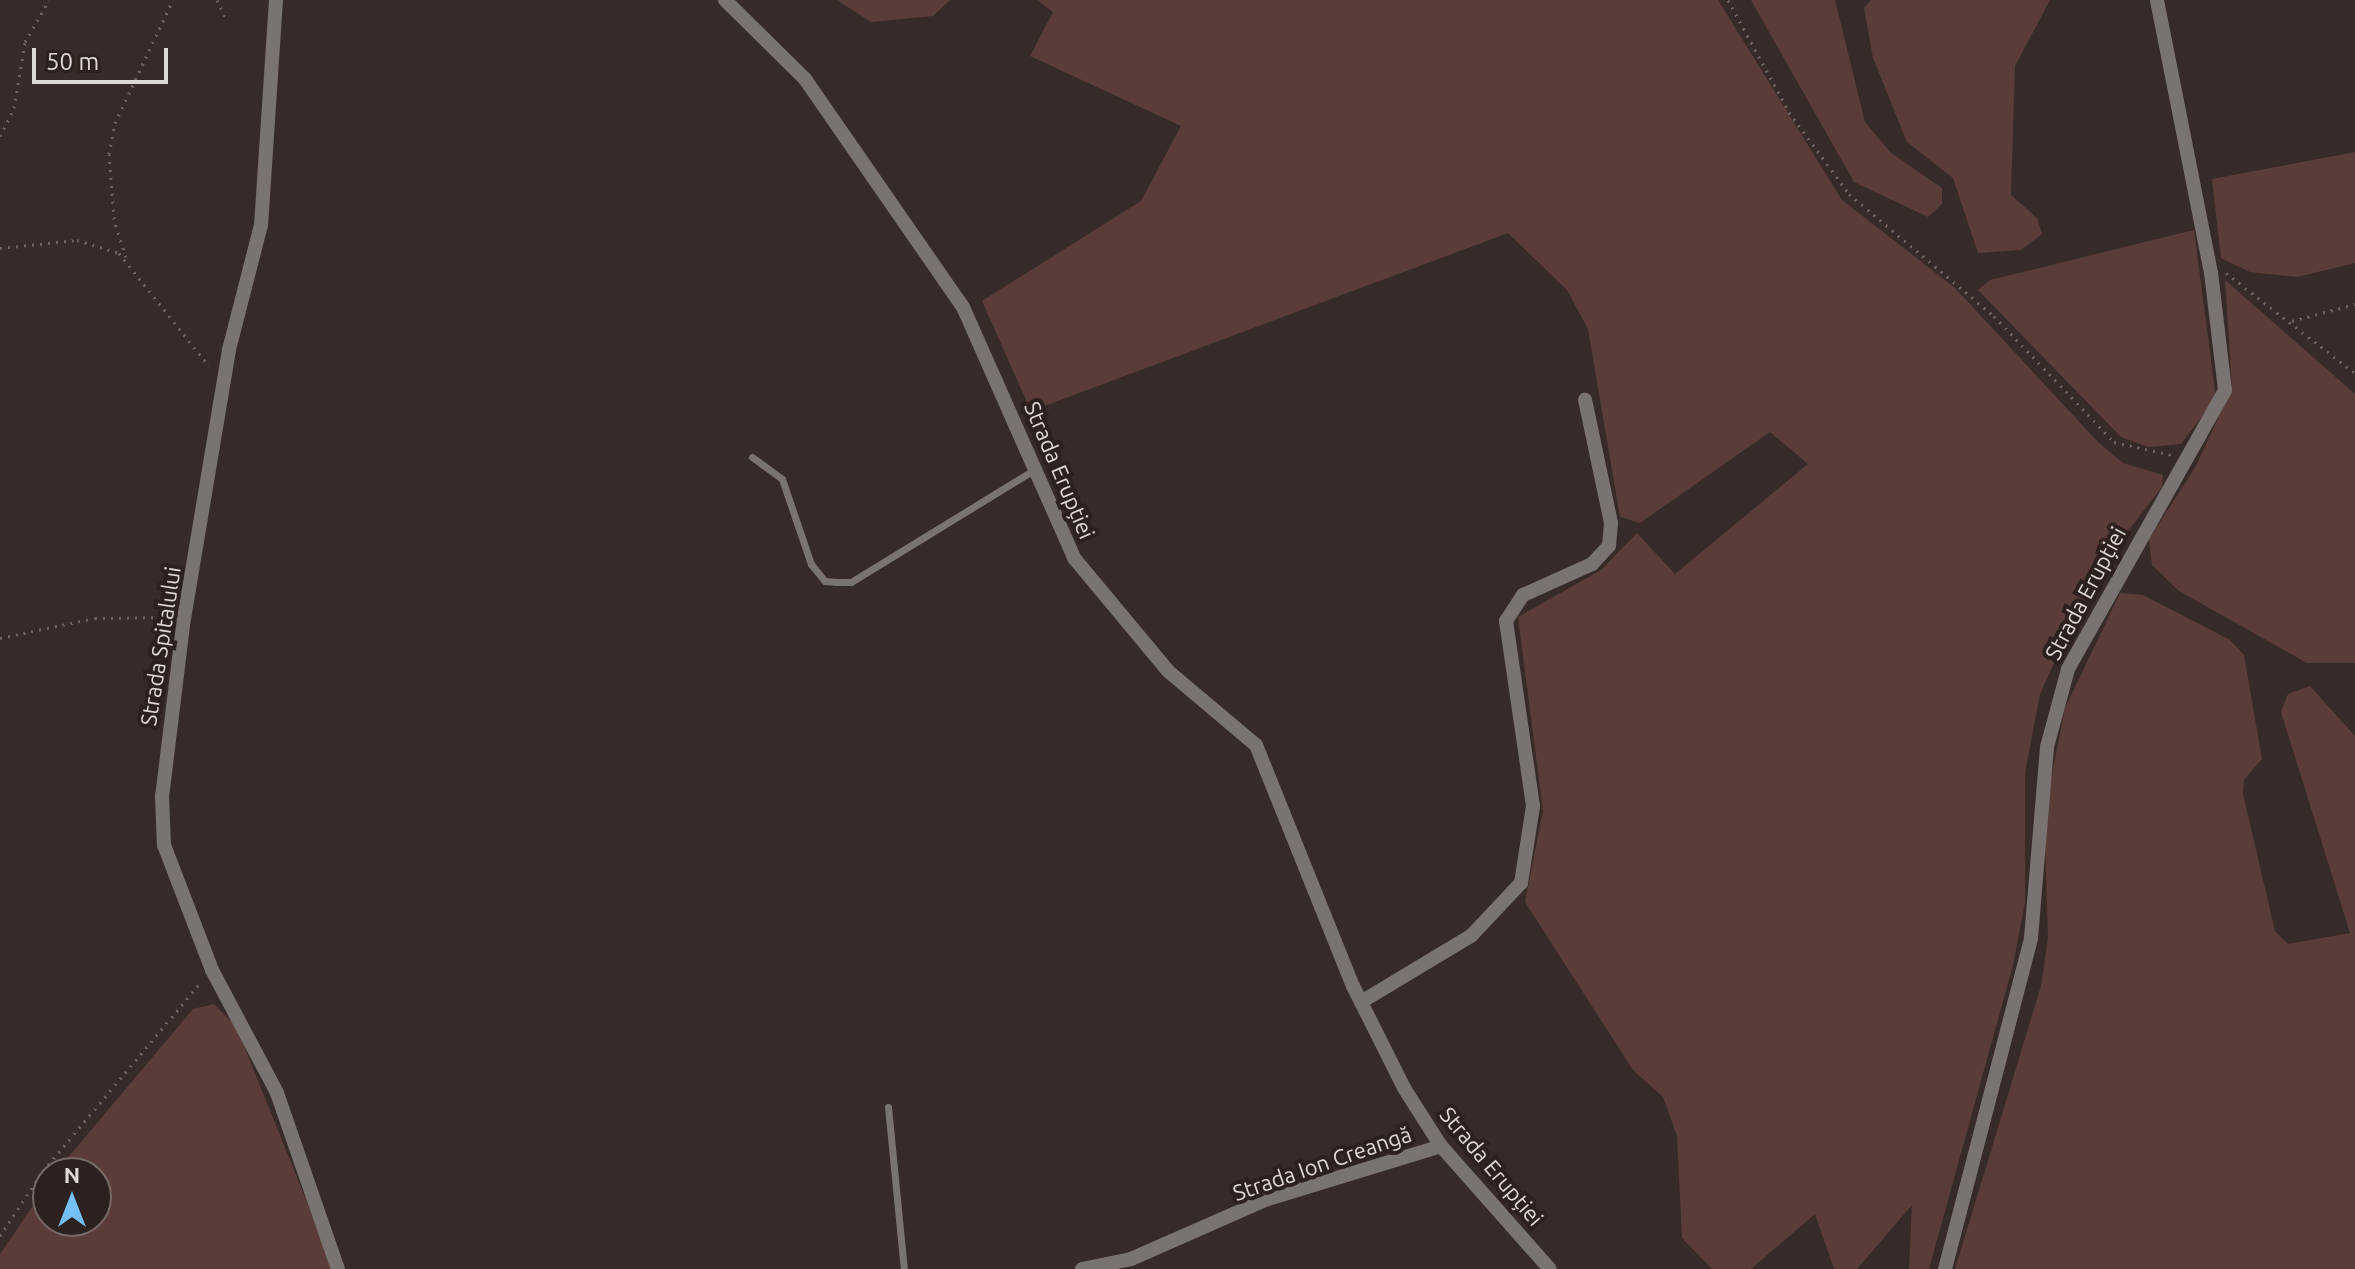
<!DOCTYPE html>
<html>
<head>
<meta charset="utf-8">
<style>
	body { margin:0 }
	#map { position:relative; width:2355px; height:1269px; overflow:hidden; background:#372b29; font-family:Ubuntu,sans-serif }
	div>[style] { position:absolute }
	.green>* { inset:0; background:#5a3d38 }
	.path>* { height:3px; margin-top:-1.5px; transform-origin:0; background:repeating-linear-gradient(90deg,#6e6361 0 2px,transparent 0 8px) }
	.service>* { height:7px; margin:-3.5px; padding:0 3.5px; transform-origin:3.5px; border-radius:3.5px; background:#797371 }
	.minor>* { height:14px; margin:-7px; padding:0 7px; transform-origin:7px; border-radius:7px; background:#797371 }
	span { translate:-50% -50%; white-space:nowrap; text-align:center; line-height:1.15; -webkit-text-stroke:8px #2d211f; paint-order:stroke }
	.street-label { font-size:22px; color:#e0d8d6 }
	.north { position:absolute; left:32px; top:1157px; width:80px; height:80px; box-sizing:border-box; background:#2d211f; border:2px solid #756a68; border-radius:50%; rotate:0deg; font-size:22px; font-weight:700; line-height:32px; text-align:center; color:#e0d8d6 }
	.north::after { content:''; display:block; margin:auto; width:28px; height:36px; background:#74c0f6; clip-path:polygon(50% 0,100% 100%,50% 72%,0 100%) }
	.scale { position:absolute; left:32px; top:48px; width:136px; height:36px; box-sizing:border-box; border:4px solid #e0d8d6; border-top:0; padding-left:10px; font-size:24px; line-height:28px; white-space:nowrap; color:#e0d8d6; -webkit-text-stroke:6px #2d211f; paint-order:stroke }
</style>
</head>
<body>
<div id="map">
	<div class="green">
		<i style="clip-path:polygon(837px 0,950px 0,933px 16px,871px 22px)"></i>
		<i style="clip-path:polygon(1037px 0,1718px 0,1842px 200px,1955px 288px,2098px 442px,2123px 463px,2163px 475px,2162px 487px,2094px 575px,2040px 694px,2025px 773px,2025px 903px,2013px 965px,1929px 1269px,1909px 1269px,1912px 1205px,1857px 1269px,1834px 1269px,1815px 1214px,1751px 1269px,1712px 1269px,1682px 1238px,1677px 1136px,1663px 1097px,1633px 1070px,1525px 902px,1543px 811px,1518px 617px,1601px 570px,1637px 533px,1675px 574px,1808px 464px,1770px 432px,1640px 523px,1620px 517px,1588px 329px,1567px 290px,1508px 233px,1031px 411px,982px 301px,1141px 201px,1181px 126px,1030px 56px,1053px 12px)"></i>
		<i style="clip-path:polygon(1751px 0,1835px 0,1865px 122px,1891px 153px,1942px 188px,1942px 204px,1928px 217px,1854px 182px)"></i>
		<i style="clip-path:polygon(1871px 0,2050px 0,2015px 66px,2011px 195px,2037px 218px,2042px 234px,2021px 250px,1978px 253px,1953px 178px,1907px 142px,1873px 58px,1864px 8px)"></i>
		<i style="clip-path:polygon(2355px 152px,2355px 263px,2297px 277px,2250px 272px,2221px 258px,2212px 179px)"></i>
		<i style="clip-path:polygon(2194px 230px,2216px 398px,2181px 444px,2148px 447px,2121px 437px,1978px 290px,1990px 280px)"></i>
		<i style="clip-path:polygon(2225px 280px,2355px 394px,2355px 663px,2307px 663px,2179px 591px,2152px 565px,2149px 539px,2196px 466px,2232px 388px)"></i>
		<i style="clip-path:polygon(2120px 593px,2143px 595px,2230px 640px,2244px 655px,2262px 759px,2244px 780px,2243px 794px,2275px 931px,2288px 944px,2350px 933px,2281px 712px,2288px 694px,2310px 686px,2355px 736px,2355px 1269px,1955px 1269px,2041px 986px,2048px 937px,2044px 815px,2065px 708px)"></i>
		<i style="clip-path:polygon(214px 1004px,236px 1026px,334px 1269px,0 1269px,0 1254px,48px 1184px,48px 1221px,96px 1221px,96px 1173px,55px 1173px,193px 1009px)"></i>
	</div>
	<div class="path">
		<i style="left:217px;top:0;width:21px;rotate:65deg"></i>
		<i style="left:1728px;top:0;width:128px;rotate:61.4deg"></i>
		<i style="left:1789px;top:112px;width:102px;rotate:53.8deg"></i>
		<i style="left:1849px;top:194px;width:189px;rotate:40.1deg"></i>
		<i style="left:1994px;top:316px;width:174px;rotate:46.4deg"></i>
		<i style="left:2114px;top:442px;width:59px;rotate:12.6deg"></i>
		<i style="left:0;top:136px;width:31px;rotate:-63deg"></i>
		<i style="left:14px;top:108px;width:67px;rotate:-80.5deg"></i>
		<i style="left:25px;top:42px;width:48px;rotate:-60.3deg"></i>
		<i style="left:0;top:248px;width:77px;rotate:-5.9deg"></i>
		<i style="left:77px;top:240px;width:44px;rotate:17.2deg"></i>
		<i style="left:119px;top:253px;width:144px;rotate:51.5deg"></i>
		<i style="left:126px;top:257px;width:40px;rotate:-108deg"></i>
		<i style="left:114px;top:219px;width:65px;rotate:-94.4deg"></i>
		<i style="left:109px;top:154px;width:32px;rotate:-79deg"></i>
		<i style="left:115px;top:123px;width:136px;rotate:-64.8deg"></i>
		<i style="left:2226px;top:273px;width:163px;rotate:37.8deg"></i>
		<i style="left:2292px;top:321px;width:65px;rotate:-15.1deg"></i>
		<i style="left:0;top:638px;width:97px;rotate:-11.9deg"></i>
		<i style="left:95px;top:618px;width:75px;rotate:-0.8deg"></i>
		<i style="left:0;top:1236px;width:78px;rotate:-56.5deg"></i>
		<i style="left:43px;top:1171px;width:246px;rotate:-50.1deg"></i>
	</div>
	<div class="service">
		<i style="left:752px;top:457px;width:37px;rotate:36deg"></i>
		<i style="left:782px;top:479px;width:90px;rotate:71.2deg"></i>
		<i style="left:811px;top:564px;width:22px;rotate:51deg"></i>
		<i style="left:825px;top:581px;width:12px;rotate:5deg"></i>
		<i style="left:837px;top:582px;width:14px"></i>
		<i style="left:851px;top:582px;width:212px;rotate:-31.5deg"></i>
		<i style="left:888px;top:1107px;width:163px;rotate:84.4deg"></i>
	</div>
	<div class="minor">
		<i style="left:276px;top:0;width:225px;rotate:93.8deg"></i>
		<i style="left:261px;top:225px;width:129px;rotate:104.4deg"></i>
		<i style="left:229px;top:350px;width:280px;rotate:99.5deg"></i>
		<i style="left:183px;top:626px;width:171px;rotate:97deg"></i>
		<i style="left:162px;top:796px;width:49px;rotate:87.7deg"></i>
		<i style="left:164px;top:845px;width:134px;rotate:69deg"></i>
		<i style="left:212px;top:970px;width:139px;rotate:62.1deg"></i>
		<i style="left:277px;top:1093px;width:186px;rotate:70.9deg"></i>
		<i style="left:725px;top:0;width:112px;rotate:44.6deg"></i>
		<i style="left:805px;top:79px;width:277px;rotate:55.3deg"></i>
		<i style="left:963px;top:307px;width:274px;rotate:66.1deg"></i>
		<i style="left:1074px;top:558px;width:147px;rotate:50.2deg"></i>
		<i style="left:1168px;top:671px;width:115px;rotate:40.1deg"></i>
		<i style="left:1256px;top:745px;width:260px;rotate:68.1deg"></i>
		<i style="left:1353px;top:986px;width:114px;rotate:63.4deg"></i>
		<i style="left:1404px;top:1088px;width:69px;rotate:57.5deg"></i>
		<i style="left:1441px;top:1146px;width:164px;rotate:48.5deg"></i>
		<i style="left:1361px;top:1002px;width:128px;rotate:-31deg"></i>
		<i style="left:1471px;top:936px;width:73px;rotate:-46.7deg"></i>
		<i style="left:1521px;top:883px;width:78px;rotate:-81.1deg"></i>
		<i style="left:1533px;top:806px;width:187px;rotate:-98.3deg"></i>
		<i style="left:1506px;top:621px;width:31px;rotate:-57deg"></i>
		<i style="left:1523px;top:595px;width:76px;rotate:-24.2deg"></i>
		<i style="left:1592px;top:564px;width:25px;rotate:-47deg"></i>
		<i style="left:1609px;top:546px;width:23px;rotate:-85deg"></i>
		<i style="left:1611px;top:523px;width:126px;rotate:-101.9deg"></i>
		<i style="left:1082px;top:1269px;width:50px;rotate:-11.5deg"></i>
		<i style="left:1131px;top:1259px;width:150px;rotate:-23.7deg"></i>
		<i style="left:1268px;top:1199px;width:181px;rotate:-17deg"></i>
		<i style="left:1945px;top:1269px;width:342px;rotate:-75.4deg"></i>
		<i style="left:2031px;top:938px;width:192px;rotate:-85.2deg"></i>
		<i style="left:2047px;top:747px;width:81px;rotate:-74.9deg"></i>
		<i style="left:2068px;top:669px;width:320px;rotate:-60.6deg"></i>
		<i style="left:2225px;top:390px;width:118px;rotate:-96.8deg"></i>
		<i style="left:2211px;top:273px;width:278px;rotate:-101.2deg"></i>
	</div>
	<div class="street-label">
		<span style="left:1060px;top:470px;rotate:67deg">Strada Erupției</span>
		<span style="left:2085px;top:593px;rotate:-62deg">Strada Erupției</span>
		<span style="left:160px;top:646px;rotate:-81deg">Strada Spitalului</span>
		<span style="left:1322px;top:1163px;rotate:-19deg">Strada Ion Creangă</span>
		<span style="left:1492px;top:1166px;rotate:50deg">Strada Erupției</span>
	</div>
	<div class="north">N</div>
	<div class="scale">50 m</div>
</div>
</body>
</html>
